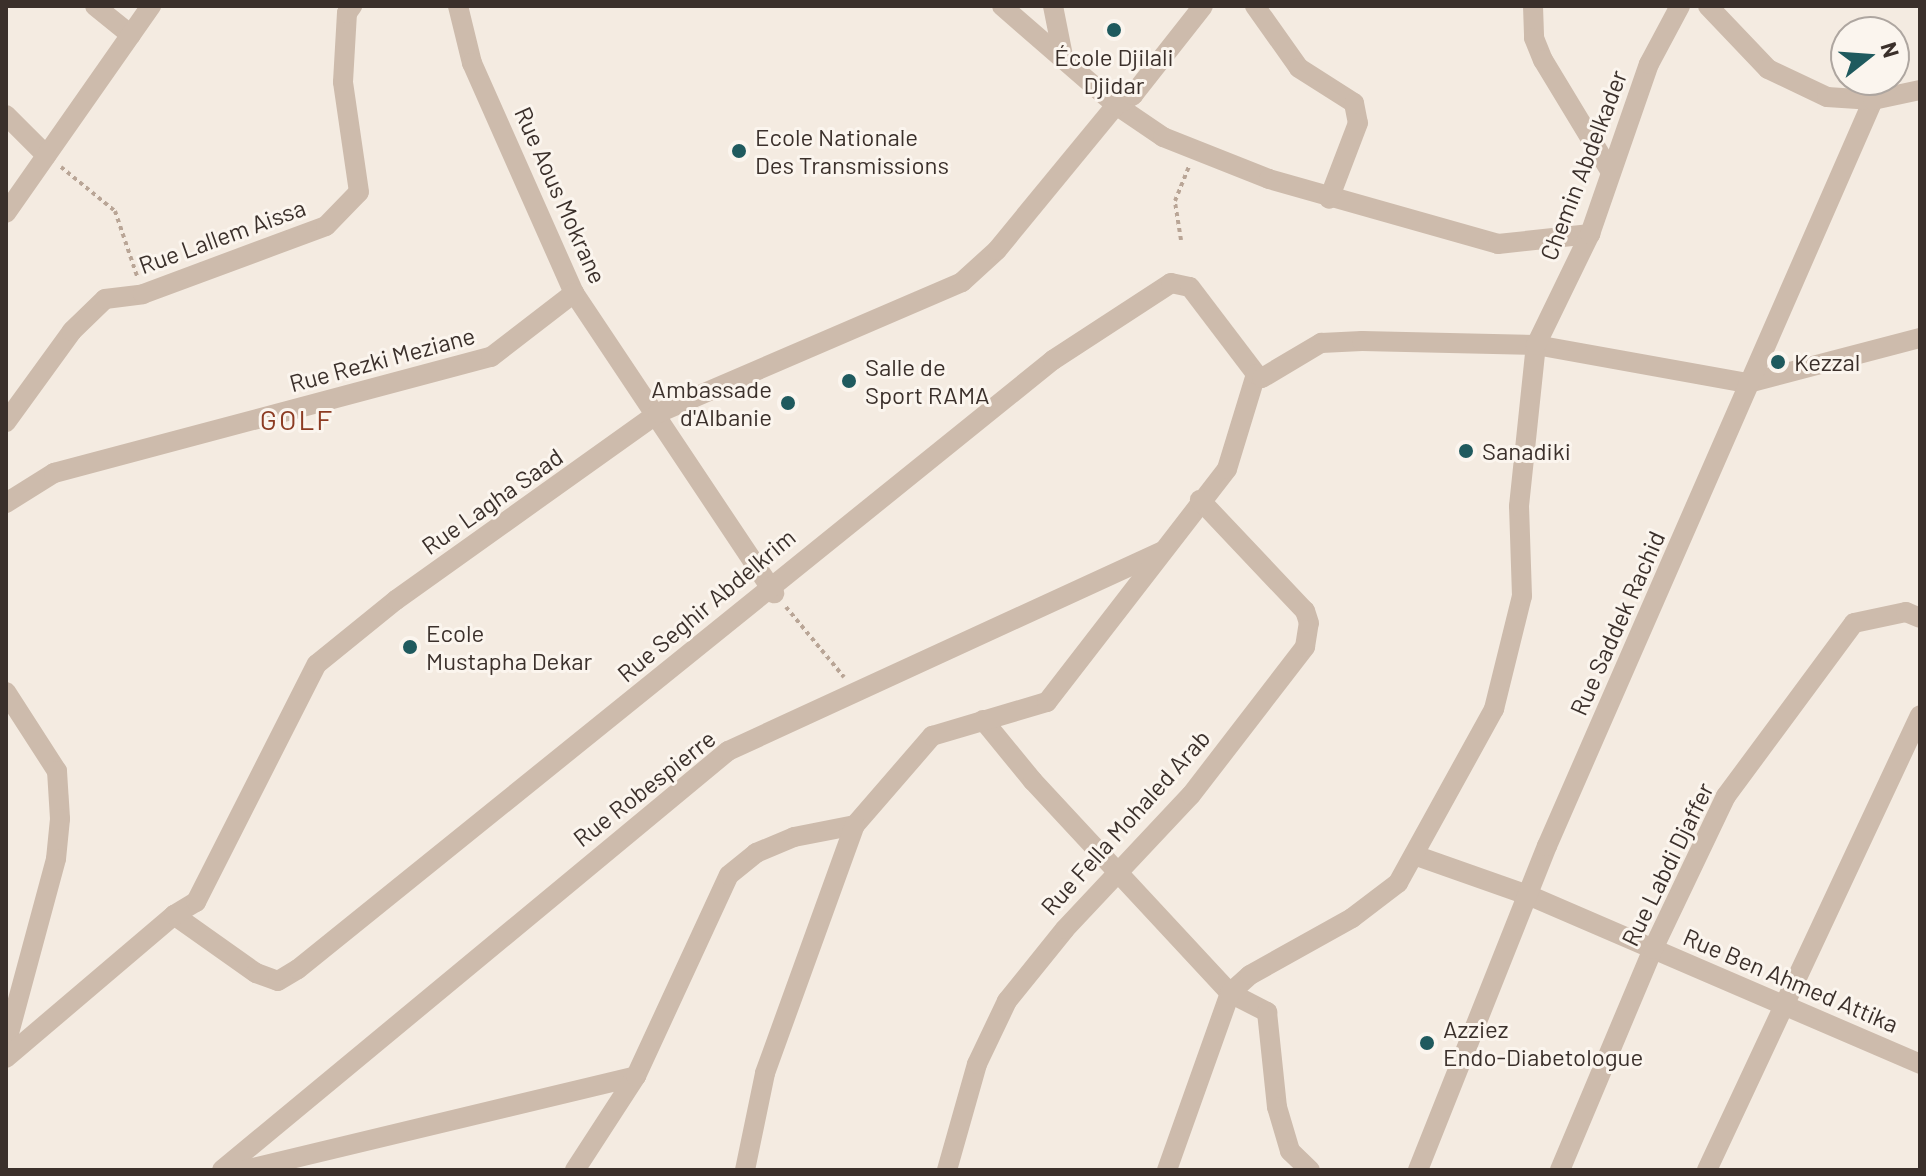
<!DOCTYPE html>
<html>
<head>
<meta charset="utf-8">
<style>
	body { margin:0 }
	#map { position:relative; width:1926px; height:1176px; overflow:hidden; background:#f4ebe1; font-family:Barlow,sans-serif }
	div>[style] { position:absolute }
	.path>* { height:4px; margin-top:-2px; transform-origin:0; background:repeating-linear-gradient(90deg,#b9a596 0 4px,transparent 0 8px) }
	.minor>* { height:20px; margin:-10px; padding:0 10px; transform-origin:10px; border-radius:10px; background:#cdbbac }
	.tertiary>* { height:20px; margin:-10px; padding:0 10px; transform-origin:10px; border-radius:10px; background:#cdbbac }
	.dots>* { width:22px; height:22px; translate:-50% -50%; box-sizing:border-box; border:4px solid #fbf5ee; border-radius:50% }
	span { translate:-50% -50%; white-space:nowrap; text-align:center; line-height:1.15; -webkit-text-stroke:6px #fbf5ee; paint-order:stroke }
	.poi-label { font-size:24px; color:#3b302b }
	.left { translate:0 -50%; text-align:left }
	.right { translate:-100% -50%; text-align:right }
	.street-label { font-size:24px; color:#3b302b }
	.quarter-label { font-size:28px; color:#8c3b22; letter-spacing:2px }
	.frame { position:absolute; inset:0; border:8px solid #3b302b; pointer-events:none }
	.north { position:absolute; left:1830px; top:16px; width:80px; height:80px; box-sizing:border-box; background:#fbf5ee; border:2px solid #aea6a0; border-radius:50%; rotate:73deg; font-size:22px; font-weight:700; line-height:32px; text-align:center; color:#3b302b }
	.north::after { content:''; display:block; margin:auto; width:28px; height:36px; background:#1f5a5e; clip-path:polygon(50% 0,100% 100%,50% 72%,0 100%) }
</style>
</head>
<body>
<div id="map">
	<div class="path">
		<i style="left:61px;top:167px;width:70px;rotate:39.2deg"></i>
		<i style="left:115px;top:211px;width:69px;rotate:71.3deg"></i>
		<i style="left:1181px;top:240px;width:39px;rotate:-99deg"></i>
		<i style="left:1175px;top:201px;width:38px;rotate:-68deg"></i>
		<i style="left:786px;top:607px;width:91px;rotate:50.4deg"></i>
	</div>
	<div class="minor">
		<i style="left:95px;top:6px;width:46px;rotate:38.9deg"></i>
		<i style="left:458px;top:6px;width:59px;rotate:76.2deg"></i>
		<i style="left:472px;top:63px;width:252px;rotate:66.1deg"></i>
		<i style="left:574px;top:293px;width:361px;rotate:56.3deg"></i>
		<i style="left:1002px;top:6px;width:151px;rotate:41deg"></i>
		<i style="left:1116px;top:105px;width:57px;rotate:34.2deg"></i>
		<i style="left:1163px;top:137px;width:114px;rotate:21.6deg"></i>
		<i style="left:1269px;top:179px;width:238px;rotate:15.8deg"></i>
		<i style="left:1498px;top:244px;width:93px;rotate:-6.2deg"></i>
		<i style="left:1053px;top:6px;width:51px;rotate:78.7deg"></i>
		<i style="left:1255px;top:6px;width:76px;rotate:54.6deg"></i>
		<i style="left:1299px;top:68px;width:65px;rotate:32.5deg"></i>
		<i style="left:1354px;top:103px;width:20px;rotate:79deg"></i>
		<i style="left:1358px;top:123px;width:81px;rotate:110.9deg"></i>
		<i style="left:1533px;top:6px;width:32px;rotate:88deg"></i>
		<i style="left:1534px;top:38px;width:24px;rotate:68deg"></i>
		<i style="left:1543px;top:60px;width:127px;rotate:58.8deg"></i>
		<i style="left:6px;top:115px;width:57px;rotate:45deg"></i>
		<i style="left:6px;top:213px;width:253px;rotate:-55deg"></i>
		<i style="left:6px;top:422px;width:112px;rotate:-54deg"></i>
		<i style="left:72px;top:331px;width:46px;rotate:-44.1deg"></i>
		<i style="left:105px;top:299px;width:38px;rotate:-7deg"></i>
		<i style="left:143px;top:294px;width:195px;rotate:-20.4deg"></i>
		<i style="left:326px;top:226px;width:47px;rotate:-45.9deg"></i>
		<i style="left:359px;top:192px;width:111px;rotate:-98.3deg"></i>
		<i style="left:343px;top:82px;width:69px;rotate:-86.7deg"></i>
		<i style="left:347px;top:13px;width:9px;rotate:-54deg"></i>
		<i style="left:6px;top:503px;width:57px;rotate:-32deg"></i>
		<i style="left:54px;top:473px;width:452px;rotate:-14.9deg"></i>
		<i style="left:491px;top:357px;width:105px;rotate:-37.6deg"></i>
		<i style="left:6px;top:692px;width:94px;rotate:57.2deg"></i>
		<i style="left:57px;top:771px;width:48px;rotate:86.4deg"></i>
		<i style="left:60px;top:819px;width:40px;rotate:95.7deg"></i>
		<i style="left:56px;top:859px;width:192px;rotate:105.1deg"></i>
		<i style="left:983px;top:720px;width:79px;rotate:50.7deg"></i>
		<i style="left:1033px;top:781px;width:289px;rotate:47.1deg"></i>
		<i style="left:1230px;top:993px;width:42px;rotate:27.2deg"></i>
		<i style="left:1267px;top:1012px;width:96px;rotate:84deg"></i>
		<i style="left:1277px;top:1107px;width:46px;rotate:73.5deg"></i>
		<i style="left:1290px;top:1151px;width:28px;rotate:44deg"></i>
		<i style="left:1417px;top:856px;width:118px;rotate:19.4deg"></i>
		<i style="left:1528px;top:895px;width:427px;rotate:23.3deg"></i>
		<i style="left:174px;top:915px;width:100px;rotate:35.3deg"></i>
		<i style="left:256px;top:973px;width:23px;rotate:20deg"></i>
		<i style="left:278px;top:981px;width:23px;rotate:-31deg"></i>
		<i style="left:298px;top:969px;width:970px;rotate:-38.89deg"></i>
		<i style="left:1053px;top:360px;width:141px;rotate:-33.1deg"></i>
		<i style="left:1171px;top:283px;width:19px;rotate:12deg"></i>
		<i style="left:1190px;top:287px;width:109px;rotate:52.8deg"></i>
		<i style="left:6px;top:1058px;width:221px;rotate:-40.4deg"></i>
		<i style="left:174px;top:915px;width:26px;rotate:-31deg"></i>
		<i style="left:196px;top:902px;width:267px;rotate:-63.1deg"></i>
		<i style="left:317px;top:664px;width:102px;rotate:-39deg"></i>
		<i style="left:396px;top:600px;width:322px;rotate:-35.5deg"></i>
		<i style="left:658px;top:413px;width:331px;rotate:-23.3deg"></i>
		<i style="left:962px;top:282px;width:47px;rotate:-42.4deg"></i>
		<i style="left:997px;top:250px;width:188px;rotate:-50.6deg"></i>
		<i style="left:1116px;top:105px;width:20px;rotate:-30deg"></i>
		<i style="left:1133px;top:95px;width:113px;rotate:-51.8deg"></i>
		<i style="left:222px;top:1170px;width:657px;rotate:-39.63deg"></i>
		<i style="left:728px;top:751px;width:479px;rotate:-24.7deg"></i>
		<i style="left:245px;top:1170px;width:402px;rotate:-13.5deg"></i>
		<i style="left:575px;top:1170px;width:112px;rotate:-57deg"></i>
		<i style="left:636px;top:1076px;width:221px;rotate:-65.2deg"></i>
		<i style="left:729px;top:875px;width:35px;rotate:-39deg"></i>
		<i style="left:756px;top:853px;width:41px;rotate:-22.8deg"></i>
		<i style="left:794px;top:837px;width:62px;rotate:-11.1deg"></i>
		<i style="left:855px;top:825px;width:118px;rotate:-49.1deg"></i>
		<i style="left:932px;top:736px;width:120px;rotate:-16.5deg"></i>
		<i style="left:1047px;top:702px;width:294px;rotate:-52.3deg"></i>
		<i style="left:1227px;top:469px;width:99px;rotate:-73deg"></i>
		<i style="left:1256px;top:374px;width:7px;rotate:34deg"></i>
		<i style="left:1262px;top:378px;width:69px;rotate:-30.7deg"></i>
		<i style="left:1321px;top:343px;width:41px;rotate:-2.8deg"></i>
		<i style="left:1362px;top:341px;width:174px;rotate:1.3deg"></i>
		<i style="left:1536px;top:345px;width:215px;rotate:10.2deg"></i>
		<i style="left:1748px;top:383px;width:178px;rotate:-14.7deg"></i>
		<i style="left:745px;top:1170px;width:99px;rotate:-78.3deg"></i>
		<i style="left:765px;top:1073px;width:264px;rotate:-70.1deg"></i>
		<i style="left:947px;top:1170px;width:110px;rotate:-74.2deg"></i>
		<i style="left:977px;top:1064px;width:70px;rotate:-64.5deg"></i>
		<i style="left:1007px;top:1001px;width:92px;rotate:-51.1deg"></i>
		<i style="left:1065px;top:929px;width:184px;rotate:-46.8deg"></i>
		<i style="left:1191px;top:795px;width:187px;rotate:-52.4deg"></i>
		<i style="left:1305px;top:647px;width:24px;rotate:-81deg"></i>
		<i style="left:1309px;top:623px;width:13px;rotate:-108deg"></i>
		<i style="left:1305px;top:611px;width:153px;rotate:-133.4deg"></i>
		<i style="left:1418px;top:1170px;width:349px;rotate:-68.3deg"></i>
		<i style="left:1547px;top:846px;width:814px;rotate:-66.39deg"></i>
		<i style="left:1560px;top:1170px;width:240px;rotate:-67.2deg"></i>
		<i style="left:1653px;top:949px;width:170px;rotate:-64.5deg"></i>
		<i style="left:1726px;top:796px;width:215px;rotate:-53.5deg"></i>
		<i style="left:1854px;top:623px;width:53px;rotate:-11.9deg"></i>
		<i style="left:1906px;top:612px;width:15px;rotate:23deg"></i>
		<i style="left:1707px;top:1170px;width:502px;rotate:-64.91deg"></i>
	</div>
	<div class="tertiary">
		<i style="left:1708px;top:6px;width:87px;rotate:46.4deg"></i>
		<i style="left:1768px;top:69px;width:65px;rotate:25.4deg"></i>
		<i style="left:1827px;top:97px;width:46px;rotate:3.7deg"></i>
		<i style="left:1873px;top:100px;width:48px;rotate:-12deg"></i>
		<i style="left:1167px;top:1170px;width:188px;rotate:-70.4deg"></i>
		<i style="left:1230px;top:993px;width:27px;rotate:-42deg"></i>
		<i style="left:1250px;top:975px;width:117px;rotate:-29.2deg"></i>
		<i style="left:1352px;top:918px;width:58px;rotate:-37.3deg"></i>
		<i style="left:1398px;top:883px;width:199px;rotate:-61.1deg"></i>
		<i style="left:1494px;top:709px;width:116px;rotate:-76.1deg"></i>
		<i style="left:1522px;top:596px;width:90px;rotate:-91.9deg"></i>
		<i style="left:1519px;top:506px;width:162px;rotate:-84deg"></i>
		<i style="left:1536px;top:345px;width:123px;rotate:-64.1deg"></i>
		<i style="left:1590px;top:234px;width:180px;rotate:-70.9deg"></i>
		<i style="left:1649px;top:64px;width:66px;rotate:-61.9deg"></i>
	</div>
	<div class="dots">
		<i style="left:1114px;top:30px;background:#1f5a5e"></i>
		<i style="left:739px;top:151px;background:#1f5a5e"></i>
		<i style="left:1778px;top:362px;background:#1f5a5e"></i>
		<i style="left:849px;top:381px;background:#1f5a5e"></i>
		<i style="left:788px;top:403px;background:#1f5a5e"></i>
		<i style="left:1466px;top:451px;background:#1f5a5e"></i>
		<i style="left:410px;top:647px;background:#1f5a5e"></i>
		<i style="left:1427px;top:1043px;background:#1f5a5e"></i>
	</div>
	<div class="poi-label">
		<span style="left:1114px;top:71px">École Djilali<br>Djidar</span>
		<span class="left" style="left:755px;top:151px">Ecole Nationale<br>Des Transmissions</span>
		<span class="left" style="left:1794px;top:362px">Kezzal</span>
		<span class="left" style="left:865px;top:381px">Salle de<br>Sport RAMA</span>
		<span class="right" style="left:772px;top:403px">Ambassade<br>d'Albanie</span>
		<span class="left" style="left:1482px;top:451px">Sanadiki</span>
		<span class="left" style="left:426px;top:647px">Ecole<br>Mustapha Dekar</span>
		<span class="left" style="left:1443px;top:1043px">Azziez<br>Endo-Diabetologue</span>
	</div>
	<div class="street-label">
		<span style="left:1583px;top:165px;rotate:-69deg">Chemin Abdelkader</span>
		<span style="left:561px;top:195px;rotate:66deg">Rue Aous Mokrane</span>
		<span style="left:222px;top:236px;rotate:-20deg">Rue Lallem Aissa</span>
		<span style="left:382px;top:359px;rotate:-15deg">Rue Rezki Meziane</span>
		<span style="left:492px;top:501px;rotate:-35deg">Rue Lagha Saad</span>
		<span style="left:706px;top:605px;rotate:-40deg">Rue Seghir Abdelkrim</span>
		<span style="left:1617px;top:623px;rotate:-66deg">Rue Saddek Rachid</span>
		<span style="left:644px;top:788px;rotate:-38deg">Rue Robespierre</span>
		<span style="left:1125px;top:822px;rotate:-48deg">Rue Fella Mohaled Arab</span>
		<span style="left:1667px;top:864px;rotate:-64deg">Rue Labdi Djaffer</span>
		<span style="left:1791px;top:980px;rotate:23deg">Rue Ben Ahmed Attika</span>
	</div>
	<div class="quarter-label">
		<span style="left:297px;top:419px">GOLF</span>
	</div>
	<div class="frame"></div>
	<div class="north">N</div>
</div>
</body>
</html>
